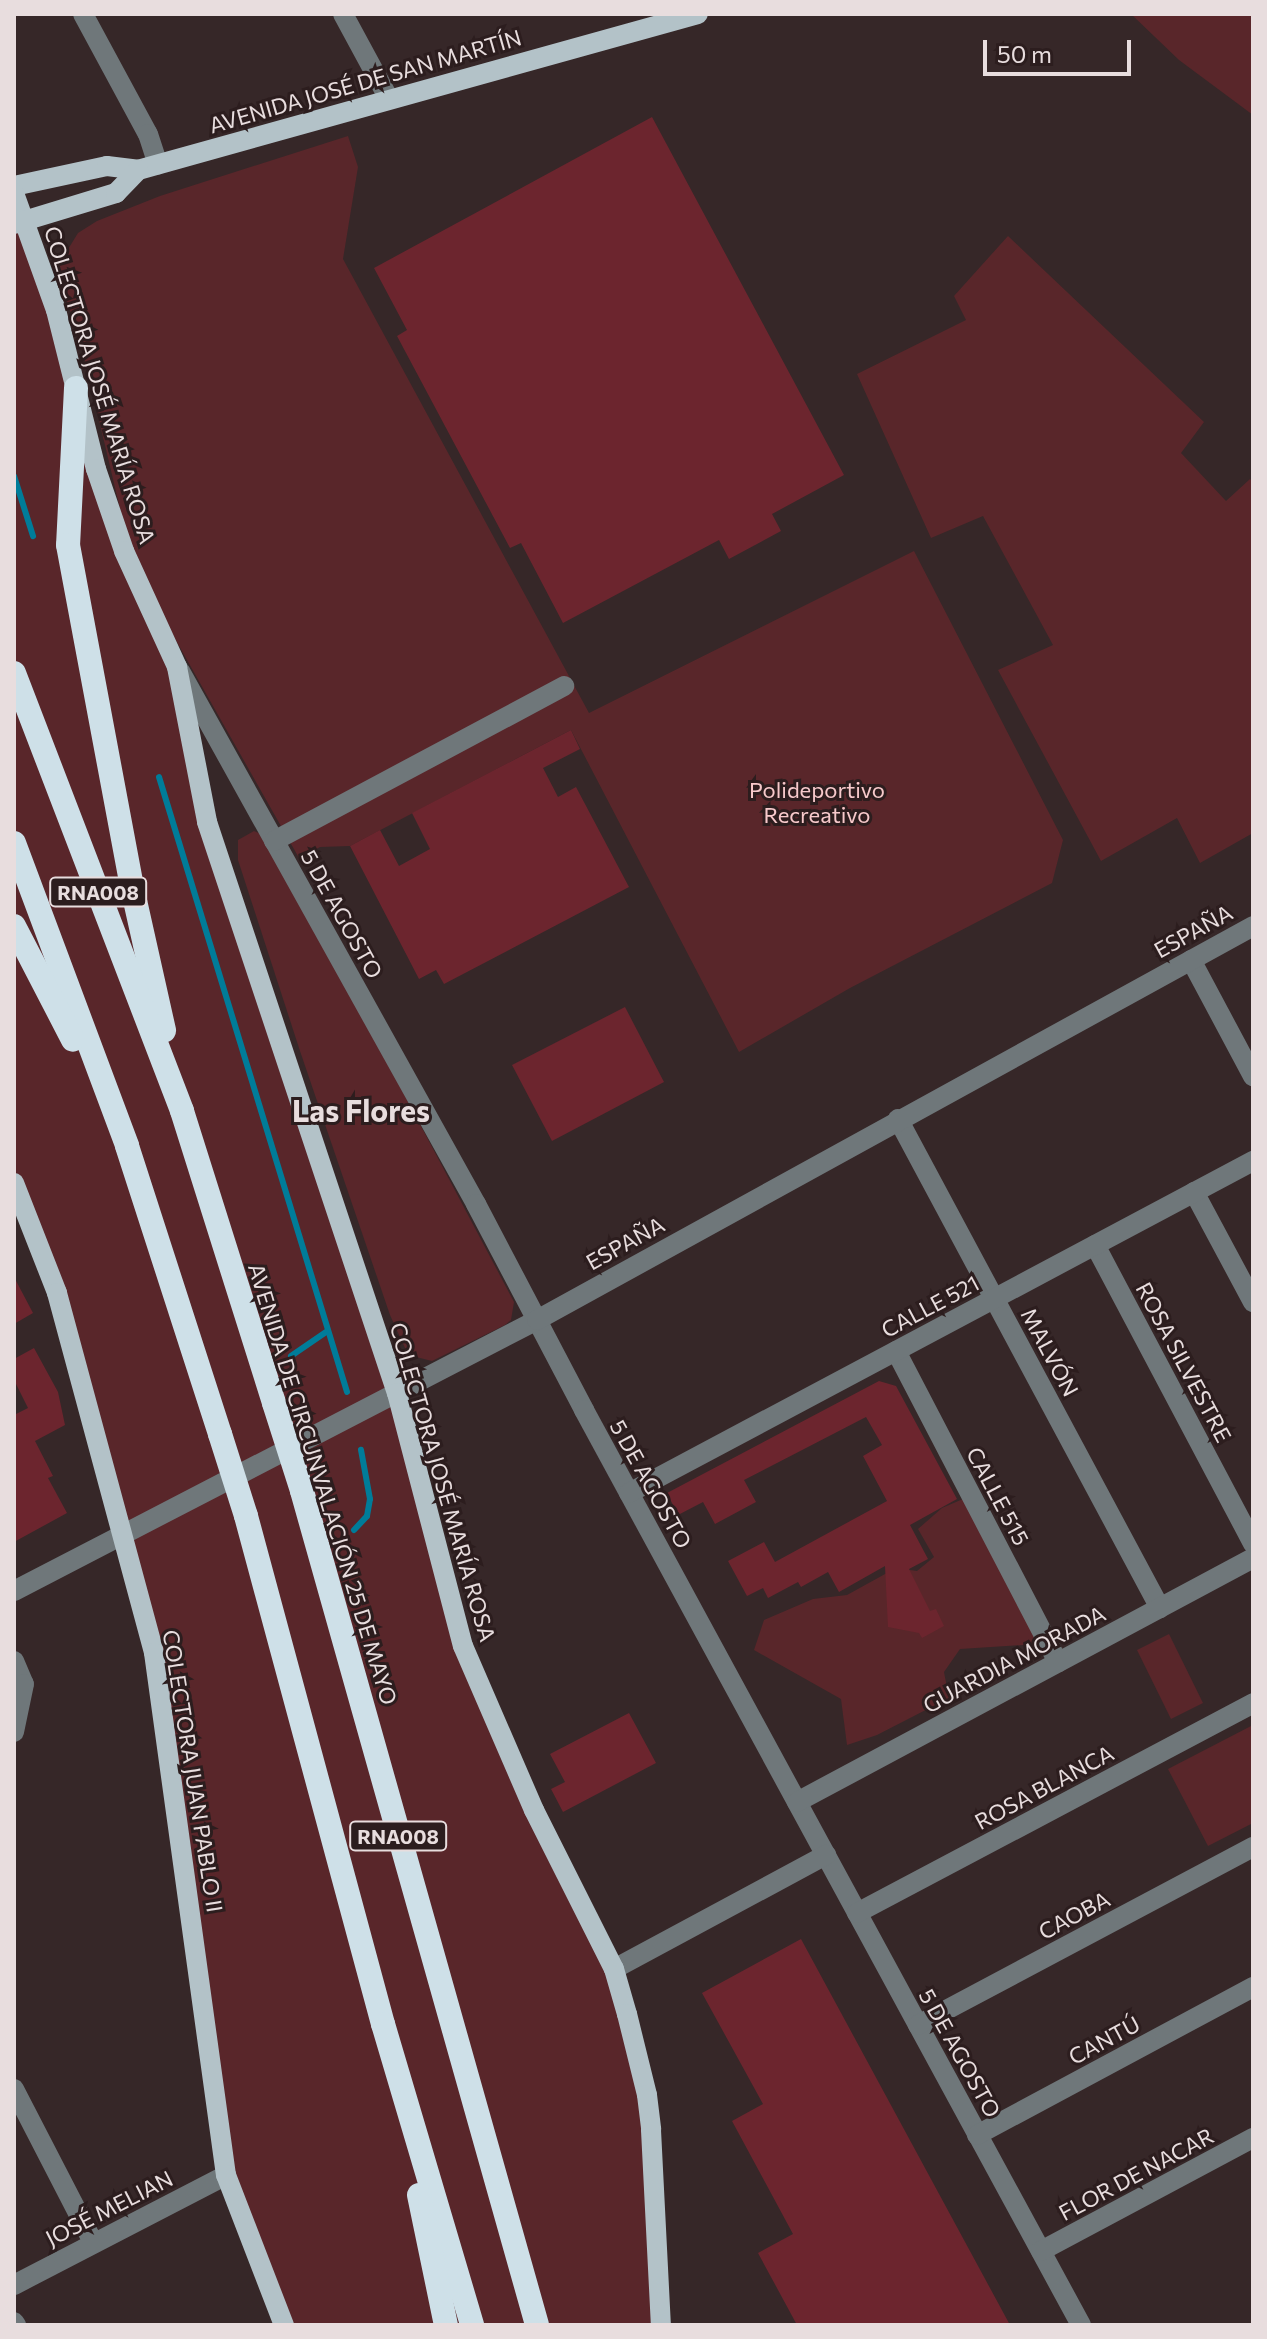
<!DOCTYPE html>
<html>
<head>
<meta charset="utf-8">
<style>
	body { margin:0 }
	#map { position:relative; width:1267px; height:2339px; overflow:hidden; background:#362728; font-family:Commissioner,sans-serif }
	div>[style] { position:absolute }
	.green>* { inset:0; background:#59262a }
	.stream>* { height:6px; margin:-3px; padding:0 3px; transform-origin:3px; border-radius:3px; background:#007c99 }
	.building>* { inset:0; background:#6c252e }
	.minor>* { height:20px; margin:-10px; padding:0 10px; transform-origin:10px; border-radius:10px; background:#6f777a }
	.major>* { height:20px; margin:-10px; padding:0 10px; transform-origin:10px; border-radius:10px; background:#b3c2c8 }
	.highway>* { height:24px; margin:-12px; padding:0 12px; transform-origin:12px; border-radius:12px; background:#cee0e8 }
	.highway-bridge>* { height:24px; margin:-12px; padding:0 12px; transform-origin:12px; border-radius:12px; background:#cee0e8 }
	span { translate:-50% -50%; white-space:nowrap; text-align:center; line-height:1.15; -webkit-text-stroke:6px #2c1d1e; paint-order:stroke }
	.shield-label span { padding:2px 6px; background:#2c1d1e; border:2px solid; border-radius:6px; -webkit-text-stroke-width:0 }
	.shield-label { font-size:20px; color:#e8ddde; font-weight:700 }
	.street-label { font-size:22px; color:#e8ddde }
	.park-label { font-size:22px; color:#f7c9cb }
	.district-label { font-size:30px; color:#e8ddde; font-weight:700 }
	.frame { position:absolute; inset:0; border:16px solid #e8ddde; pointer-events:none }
	.scale { position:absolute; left:983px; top:40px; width:148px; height:36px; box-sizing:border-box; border:4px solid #e8ddde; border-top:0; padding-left:10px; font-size:24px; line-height:28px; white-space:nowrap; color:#e8ddde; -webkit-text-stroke:6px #2c1d1e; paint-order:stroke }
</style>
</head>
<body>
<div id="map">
	<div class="green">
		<i style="clip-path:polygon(1131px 14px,1253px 14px,1253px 115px,1179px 60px)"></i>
		<i style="clip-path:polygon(348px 136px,358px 167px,343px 259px,589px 713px,914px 551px,1063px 840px,1052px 883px,850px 988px,739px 1052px,571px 730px,350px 846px,320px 847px,299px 858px,174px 637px,137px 559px,122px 517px,80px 340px,62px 286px,59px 264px,78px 233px,97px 221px,160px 196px)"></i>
		<i style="clip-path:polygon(14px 193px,96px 469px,177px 667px,207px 822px,397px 1393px,463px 1646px,614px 1969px,640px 2063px,661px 2325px,284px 2325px,226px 2175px,154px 1653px,14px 1183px)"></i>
		<i style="clip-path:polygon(1008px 236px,1204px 422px,1181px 453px,1226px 501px,1250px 479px,1253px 482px,1253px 833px,1200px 863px,1177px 818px,1101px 861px,998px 670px,1053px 645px,983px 516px,931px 538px,857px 374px,966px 320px,954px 296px)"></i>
		<i style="clip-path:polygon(254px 831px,263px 835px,303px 903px,514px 1302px,511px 1320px,505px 1325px,432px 1361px,412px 1356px,405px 1348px,390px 1315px,300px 1051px,238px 860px,238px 840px)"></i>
		<i style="clip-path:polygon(963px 1499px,1039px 1644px,960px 1649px,944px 1672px,949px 1698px,877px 1735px,847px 1745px,841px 1699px,754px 1650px,764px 1620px,813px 1599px,847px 1595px,896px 1568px,917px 1571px,934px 1557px,918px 1529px,942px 1508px)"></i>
		<i style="clip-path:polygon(1169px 1634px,1203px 1703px,1171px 1719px,1137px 1650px)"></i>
		<i style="clip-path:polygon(1253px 1725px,1253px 1823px,1208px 1846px,1168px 1769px)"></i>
	</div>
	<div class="stream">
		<i style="left:14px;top:476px;width:63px;rotate:72.4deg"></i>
		<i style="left:159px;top:777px;width:643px;rotate:73deg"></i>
		<i style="left:291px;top:1356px;width:42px;rotate:-34.4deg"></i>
		<i style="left:354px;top:1530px;width:19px;rotate:-47deg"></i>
		<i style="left:367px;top:1516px;width:17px;rotate:-80deg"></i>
		<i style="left:370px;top:1499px;width:50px;rotate:-100.4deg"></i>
	</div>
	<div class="building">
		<i style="clip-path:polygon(652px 117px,844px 475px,772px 514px,781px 531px,729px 559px,719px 540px,563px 623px,521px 543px,510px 548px,397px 336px,407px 330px,374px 268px)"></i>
		<i style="clip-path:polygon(571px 730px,580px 749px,543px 768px,558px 797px,576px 787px,629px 887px,444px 984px,436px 970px,419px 979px,350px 846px,380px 830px,399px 866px,430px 849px,412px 813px)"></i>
		<i style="clip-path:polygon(625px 1007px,664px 1082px,552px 1141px,512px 1065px)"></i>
		<i style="clip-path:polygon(14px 1277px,33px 1313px,14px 1324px)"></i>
		<i style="clip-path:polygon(34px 1348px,58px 1392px,65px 1425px,35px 1441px,53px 1476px,48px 1478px,67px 1513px,14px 1542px,14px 1415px,28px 1408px,14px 1380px,14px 1359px)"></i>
		<i style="clip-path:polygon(879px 1381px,896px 1386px,957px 1499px,910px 1525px,928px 1559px,909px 1569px,930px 1611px,936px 1609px,944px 1626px,922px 1638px,919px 1633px,888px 1627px,885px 1566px,839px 1592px,828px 1572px,801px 1587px,798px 1582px,768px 1598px,763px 1588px,747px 1596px,728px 1561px,764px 1542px,775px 1562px,887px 1501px,863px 1456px,882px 1445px,866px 1417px,744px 1480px,756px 1502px,715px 1524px,703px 1502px,678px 1515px,667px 1493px)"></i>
		<i style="clip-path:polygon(629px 1713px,656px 1763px,563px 1812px,551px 1789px,565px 1782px,550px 1754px)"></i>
		<i style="clip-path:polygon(801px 1939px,1010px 2325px,797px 2325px,758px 2253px,793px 2234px,732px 2121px,763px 2104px,702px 1993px)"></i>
	</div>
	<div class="minor">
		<i style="left:83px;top:14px;width:136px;rotate:61.6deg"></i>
		<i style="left:148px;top:134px;width:32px;rotate:72deg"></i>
		<i style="left:343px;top:14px;width:97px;rotate:61.6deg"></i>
		<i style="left:180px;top:671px;width:610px;rotate:60.95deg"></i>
		<i style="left:476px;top:1204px;width:233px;rotate:62.3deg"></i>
		<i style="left:584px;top:1410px;width:1041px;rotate:61.49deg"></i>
		<i style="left:274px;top:841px;width:329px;rotate:-28.1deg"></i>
		<i style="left:1191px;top:960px;width:132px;rotate:61.9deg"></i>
		<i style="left:898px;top:1119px;width:555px;rotate:61.82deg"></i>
		<i style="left:1194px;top:1192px;width:125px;rotate:61.8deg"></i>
		<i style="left:1095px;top:1245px;width:338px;rotate:62.1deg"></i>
		<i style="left:896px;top:1351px;width:351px;rotate:62.5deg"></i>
		<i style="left:629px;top:1493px;width:707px;rotate:-28.02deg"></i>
		<i style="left:14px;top:1591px;width:589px;rotate:-27.39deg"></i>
		<i style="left:537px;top:1320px;width:817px;rotate:-28.82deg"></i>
		<i style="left:14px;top:1661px;width:25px;rotate:67deg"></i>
		<i style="left:24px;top:1684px;width:49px;rotate:101.8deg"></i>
		<i style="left:797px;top:1802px;width:517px;rotate:-28.15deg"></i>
		<i style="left:857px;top:1913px;width:448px;rotate:-27.9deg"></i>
		<i style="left:614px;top:1969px;width:241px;rotate:-28.3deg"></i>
		<i style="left:918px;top:2025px;width:379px;rotate:-28deg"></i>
		<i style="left:14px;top:2089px;width:172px;rotate:62.7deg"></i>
		<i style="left:977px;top:2135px;width:313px;rotate:-28.2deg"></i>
		<i style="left:1041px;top:2251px;width:240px;rotate:-28.1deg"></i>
		<i style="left:14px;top:2285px;width:239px;rotate:-27.4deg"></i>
		<i style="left:14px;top:2322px;width:4px;rotate:56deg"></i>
	</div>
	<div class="major">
		<i style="left:14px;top:186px;width:95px;rotate:-12.1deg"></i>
		<i style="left:107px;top:166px;width:31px;rotate:7deg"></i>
		<i style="left:138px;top:170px;width:581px;rotate:-15.57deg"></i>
		<i style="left:14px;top:193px;width:124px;rotate:70.3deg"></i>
		<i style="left:56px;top:310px;width:164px;rotate:75.9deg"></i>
		<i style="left:96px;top:469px;width:87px;rotate:71.1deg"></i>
		<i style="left:124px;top:551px;width:128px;rotate:65.4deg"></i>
		<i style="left:177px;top:667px;width:158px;rotate:79deg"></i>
		<i style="left:207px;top:822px;width:602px;rotate:71.6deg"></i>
		<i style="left:397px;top:1393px;width:261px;rotate:75.4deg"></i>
		<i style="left:463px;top:1646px;width:179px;rotate:66.6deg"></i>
		<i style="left:534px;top:1810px;width:178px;rotate:63.3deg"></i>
		<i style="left:614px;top:1969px;width:47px;rotate:73.9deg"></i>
		<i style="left:627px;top:2014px;width:83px;rotate:76.1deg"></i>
		<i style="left:647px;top:2095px;width:35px;rotate:83deg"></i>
		<i style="left:651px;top:2130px;width:195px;rotate:87.1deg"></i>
		<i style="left:14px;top:224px;width:107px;rotate:-16.9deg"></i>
		<i style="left:116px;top:193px;width:32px;rotate:-46deg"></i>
		<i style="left:14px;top:1183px;width:118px;rotate:68.6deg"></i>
		<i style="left:57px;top:1293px;width:373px;rotate:74.9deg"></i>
		<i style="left:154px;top:1653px;width:527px;rotate:82.15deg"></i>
		<i style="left:226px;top:2175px;width:161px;rotate:68.9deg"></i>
	</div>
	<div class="highway">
		<i style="left:76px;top:388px;width:157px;rotate:92.9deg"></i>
		<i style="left:68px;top:545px;width:348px;rotate:79.4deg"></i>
		<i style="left:132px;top:887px;width:147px;rotate:77.4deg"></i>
		<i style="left:14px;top:673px;width:469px;rotate:69deg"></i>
		<i style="left:182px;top:1111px;width:306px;rotate:72.5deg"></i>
		<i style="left:14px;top:843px;width:323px;rotate:69.5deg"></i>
		<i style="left:127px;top:1146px;width:303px;rotate:72.1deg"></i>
		<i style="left:14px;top:926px;width:128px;rotate:62.6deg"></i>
		<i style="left:302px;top:1491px;width:866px;rotate:74.26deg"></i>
		<i style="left:246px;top:1516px;width:526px;rotate:74.91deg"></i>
		<i style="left:383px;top:2024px;width:314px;rotate:73.5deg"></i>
		<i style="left:419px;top:2195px;width:133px;rotate:78.3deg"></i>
	</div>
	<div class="highway-bridge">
		<i style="left:274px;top:1403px;width:92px;rotate:72.3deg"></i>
		<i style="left:220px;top:1434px;width:86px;rotate:72.4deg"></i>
	</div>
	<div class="shield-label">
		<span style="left:98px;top:892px">RNA008</span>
		<span style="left:398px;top:1836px">RNA008</span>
	</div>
	<div class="street-label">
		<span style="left:365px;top:81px;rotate:-16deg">AVENIDA JOSÉ DE SAN MARTÍN</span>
		<span style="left:100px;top:385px;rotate:73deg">COLECTORA JOSÉ MARÍA ROSA</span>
		<span style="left:342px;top:914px;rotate:61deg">5 DE AGOSTO</span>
		<span style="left:1193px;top:931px;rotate:-29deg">ESPAÑA</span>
		<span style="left:625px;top:1243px;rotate:-29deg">ESPAÑA</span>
		<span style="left:930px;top:1306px;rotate:-28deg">CALLE 521</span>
		<span style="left:1050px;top:1352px;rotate:62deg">MALVÓN</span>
		<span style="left:1184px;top:1362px;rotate:62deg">ROSA SILVESTRE</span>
		<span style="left:443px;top:1482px;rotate:74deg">COLECTORA JOSÉ MARÍA ROSA</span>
		<span style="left:323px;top:1484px;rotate:73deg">AVENIDA DE CIRCUNVALACIÓN 25 DE MAYO</span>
		<span style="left:651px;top:1484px;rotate:61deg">5 DE AGOSTO</span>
		<span style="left:998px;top:1496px;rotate:62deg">CALLE 515</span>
		<span style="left:1014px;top:1659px;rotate:-28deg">GUARDIA MORADA</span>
		<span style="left:193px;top:1771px;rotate:81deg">COLECTORA JUAN PABLO II</span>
		<span style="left:1044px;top:1787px;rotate:-28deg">ROSA BLANCA</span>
		<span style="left:1074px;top:1915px;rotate:-28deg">CAOBA</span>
		<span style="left:1104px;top:2040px;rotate:-28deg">CANTÚ</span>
		<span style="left:960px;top:2053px;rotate:61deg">5 DE AGOSTO</span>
		<span style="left:1136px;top:2174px;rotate:-28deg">FLOR DE NACAR</span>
		<span style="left:109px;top:2208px;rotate:-27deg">JOSÉ MELIAN</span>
	</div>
	<div class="park-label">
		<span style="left:817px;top:802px">Polideportivo<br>Recreativo</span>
	</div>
	<div class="district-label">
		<span style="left:361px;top:1110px">Las Flores</span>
	</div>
	<div class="frame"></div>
	<div class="scale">50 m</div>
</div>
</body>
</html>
